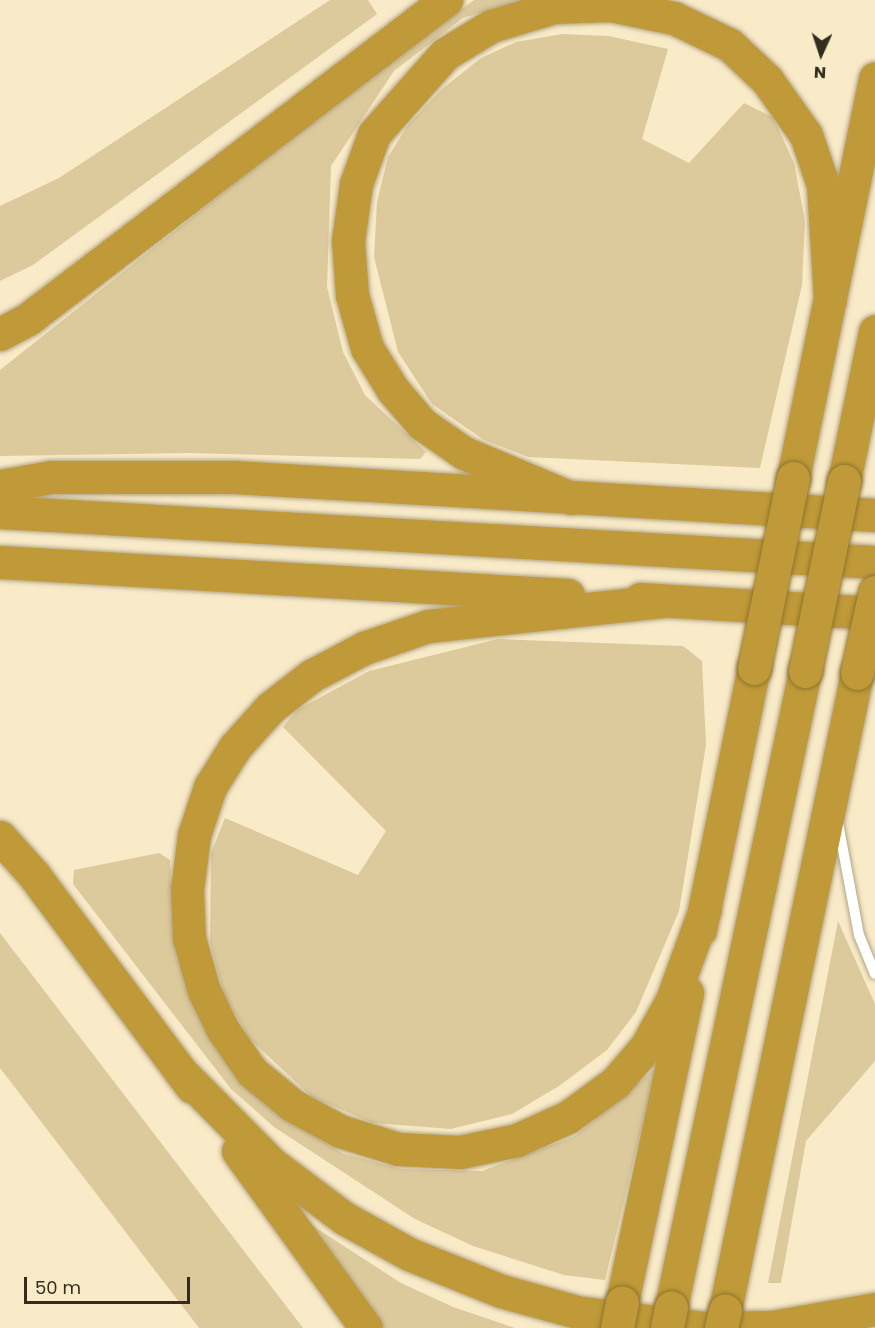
<!DOCTYPE html>
<html>
<head>
<meta charset="utf-8">
<style>
	body { margin:0 }
	#map { position:relative; width:875px; height:1328px; overflow:hidden; background:#f9eac8; font-family:Poppins,sans-serif }
	div>[style] { position:absolute }
	.green>* { inset:0; background:#ddca9c }
	.roads { filter:drop-shadow(0 0 2px #b3a584) drop-shadow(0 0 2px #b3a584) }
	.lane>* { height:10px; margin:-5px; padding:0 5px; transform-origin:5px; border-radius:5px; background:#fff }
	.highway>* { height:33px; margin:-16.5px; padding:0 16.5px; transform-origin:16.5px; border-radius:16.5px; background:#c09a38 }
	.bridges { filter:drop-shadow(0 0 2px #8e742f) drop-shadow(0 0 2px #8e742f) }
	.highway-bridge>* { height:33px; margin:-16.5px; padding:0 16.5px; transform-origin:16.5px; border-radius:16.5px; background:#c09a38 }
	span { translate:-50% -50%; white-space:nowrap; text-align:center; line-height:1.15; -webkit-text-stroke:4.5px #f9eac8; paint-order:stroke }
	.north { position:absolute; left:791px; top:24px; width:60px; height:60px; -webkit-text-stroke:4px #f9eac8; paint-order:stroke; rotate:183deg; font-size:16px; font-weight:700; line-height:24px; text-align:center; color:#322d1f }
	.north::after { content:''; display:block; margin:auto; width:21px; height:27px; background:#322d1f; clip-path:polygon(50% 0,100% 100%,50% 72%,0 100%) }
	.scale { position:absolute; left:24px; top:1277px; width:166px; height:27px; box-sizing:border-box; border:3px solid #322d1f; border-top:0; padding-left:8px; font-size:18px; line-height:21px; white-space:nowrap; color:#322d1f; -webkit-text-stroke:4px #f9eac8; paint-order:stroke }
</style>
</head>
<body>
<div id="map">
	<div class="green">
		<i style="clip-path:polygon(330px 0,368px 0,377px 14px,33px 265px,0 281px,0 206px,59px 178px)"></i>
		<i style="clip-path:polygon(474px 0,521px 0,463px 18px,394px 71px,331px 166px,327px 287px,343px 352px,365px 395px,426px 452px,420px 459px,189px 453px,0 456px,0 370px,322px 114px)"></i>
		<i style="clip-path:polygon(562px 34px,609px 36px,668px 49px,642px 139px,689px 163px,744px 103px,773px 117px,794px 163px,805px 221px,802px 285px,760px 468px,528px 457px,484px 440px,432px 404px,398px 352px,374px 257px,377px 202px,388px 157px,408px 125px,442px 89px,481px 58px,516px 42px)"></i>
		<i style="clip-path:polygon(498px 639px,683px 646px,702px 661px,706px 745px,679px 911px,636px 1012px,607px 1050px,559px 1086px,512px 1114px,451px 1129px,373px 1123px,312px 1097px,248px 1037px,223px 992px,210px 942px,211px 853px,225px 818px,358px 875px,386px 831px,283px 727px,297px 710px,369px 671px)"></i>
		<i style="clip-path:polygon(159px 853px,170px 860px,176px 956px,205px 1031px,268px 1108px,342px 1153px,401px 1169px,482px 1171px,575px 1136px,656px 1068px,605px 1280px,564px 1275px,473px 1246px,415px 1219px,274px 1127px,231px 1089px,73px 884px,74px 870px)"></i>
		<i style="clip-path:polygon(838px 921px,875px 1004px,875px 1061px,806px 1141px,781px 1283px,768px 1283px)"></i>
		<i style="clip-path:polygon(0 933px,303px 1328px,199px 1328px,0 1068px)"></i>
		<i style="clip-path:polygon(310px 1224px,401px 1283px,453px 1307px,515px 1328px,382px 1328px)"></i>
	</div>
	<div class="roads">
		<div class="lane">
			<i style="left:838px;top:823px;width:114px;rotate:79.4deg"></i>
			<i style="left:859px;top:935px;width:42px;rotate:67.7deg"></i>
		</div>
		<div class="highway">
			<i style="left:0;top:334px;width:32px;rotate:-28deg"></i>
			<i style="left:28px;top:319px;width:526px;rotate:-37.35deg"></i>
			<i style="left:793px;top:478px;width:408px;rotate:-78.4deg"></i>
			<i style="left:844px;top:481px;width:153px;rotate:-78.3deg"></i>
			<i style="left:0;top:486px;width:52px;rotate:-10deg"></i>
			<i style="left:51px;top:477px;width:183px"></i>
			<i style="left:234px;top:477px;width:642px;rotate:3.39deg"></i>
			<i style="left:571px;top:498px;width:116px;rotate:-157.2deg"></i>
			<i style="left:464px;top:453px;width:51px;rotate:-145.4deg"></i>
			<i style="left:422px;top:424px;width:45px;rotate:-130.5deg"></i>
			<i style="left:393px;top:390px;width:49px;rotate:-121.8deg"></i>
			<i style="left:367px;top:348px;width:55px;rotate:-105.8deg"></i>
			<i style="left:352px;top:295px;width:54px;rotate:-94.2deg"></i>
			<i style="left:348px;top:241px;width:58px;rotate:-82deg"></i>
			<i style="left:356px;top:184px;width:53px;rotate:-70.2deg"></i>
			<i style="left:374px;top:134px;width:107px;rotate:-48.4deg"></i>
			<i style="left:445px;top:54px;width:54px;rotate:-31.3deg"></i>
			<i style="left:491px;top:26px;width:66px;rotate:-16.8deg"></i>
			<i style="left:554px;top:7px;width:57px;rotate:-2deg"></i>
			<i style="left:611px;top:5px;width:64px;rotate:11.7deg"></i>
			<i style="left:674px;top:18px;width:62px;rotate:25.7deg"></i>
			<i style="left:730px;top:45px;width:51px;rotate:43.4deg"></i>
			<i style="left:767px;top:80px;width:67px;rotate:54.7deg"></i>
			<i style="left:806px;top:135px;width:53px;rotate:71.2deg"></i>
			<i style="left:823px;top:185px;width:115px;rotate:86.5deg"></i>
			<i style="left:0;top:512px;width:876px;rotate:3.27deg"></i>
			<i style="left:0;top:562px;width:569px;rotate:3.33deg"></i>
			<i style="left:640px;top:599px;width:235px;rotate:3.4deg"></i>
			<i style="left:662px;top:601px;width:235px;rotate:173.9deg"></i>
			<i style="left:428px;top:626px;width:68px;rotate:161deg"></i>
			<i style="left:364px;top:648px;width:60px;rotate:152.2deg"></i>
			<i style="left:311px;top:676px;width:52px;rotate:142deg"></i>
			<i style="left:270px;top:708px;width:52px;rotate:131.9deg"></i>
			<i style="left:235px;top:747px;width:47px;rotate:122deg"></i>
			<i style="left:210px;top:787px;width:51px;rotate:108.4deg"></i>
			<i style="left:194px;top:835px;width:55px;rotate:97.3deg"></i>
			<i style="left:187px;top:890px;width:48px;rotate:87.6deg"></i>
			<i style="left:189px;top:938px;width:55px;rotate:74.2deg"></i>
			<i style="left:204px;top:991px;width:43px;rotate:64deg"></i>
			<i style="left:223px;top:1030px;width:51px;rotate:55.4deg"></i>
			<i style="left:252px;top:1072px;width:52px;rotate:39.5deg"></i>
			<i style="left:292px;top:1105px;width:55px;rotate:28.4deg"></i>
			<i style="left:340px;top:1131px;width:61px;rotate:17.2deg"></i>
			<i style="left:398px;top:1149px;width:62px;rotate:2.8deg"></i>
			<i style="left:460px;top:1152px;width:58px;rotate:-11.9deg"></i>
			<i style="left:517px;top:1140px;width:56px;rotate:-24.3deg"></i>
			<i style="left:568px;top:1117px;width:58px;rotate:-35.9deg"></i>
			<i style="left:615px;top:1083px;width:48px;rotate:-49.3deg"></i>
			<i style="left:646px;top:1047px;width:54px;rotate:-61deg"></i>
			<i style="left:672px;top:1000px;width:97px;rotate:-70.1deg"></i>
			<i style="left:0;top:837px;width:51px;rotate:48.2deg"></i>
			<i style="left:34px;top:875px;width:264px;rotate:53.3deg"></i>
			<i style="left:700px;top:930px;width:268px;rotate:-78.4deg"></i>
			<i style="left:180px;top:1071px;width:131px;rotate:45.3deg"></i>
			<i style="left:272px;top:1164px;width:90px;rotate:36.9deg"></i>
			<i style="left:344px;top:1218px;width:74px;rotate:29deg"></i>
			<i style="left:409px;top:1254px;width:99px;rotate:21.9deg"></i>
			<i style="left:501px;top:1291px;width:83px;rotate:15.4deg"></i>
			<i style="left:581px;top:1313px;width:123px;rotate:7deg"></i>
			<i style="left:703px;top:1328px;width:69px;rotate:-0.8deg"></i>
			<i style="left:772px;top:1327px;width:105px;rotate:-9.9deg"></i>
			<i style="left:238px;top:1151px;width:218px;rotate:54.1deg"></i>
			<i style="left:622px;top:1302px;width:316px;rotate:-78.1deg"></i>
			<i style="left:671px;top:1307px;width:650px;rotate:-78.1deg"></i>
			<i style="left:725px;top:1310px;width:651px;rotate:-78.29deg"></i>
		</div>
	</div>
	<div class="bridges">
		<div class="highway-bridge">
			<i style="left:754px;top:668px;width:194px;rotate:-78.4deg"></i>
			<i style="left:805px;top:671px;width:194px;rotate:-78.4deg"></i>
			<i style="left:857px;top:673px;width:83px;rotate:-77.5deg"></i>
			<i style="left:617px;top:1328px;width:26px;rotate:-79deg"></i>
			<i style="left:667px;top:1328px;width:21px;rotate:-79deg"></i>
			<i style="left:721px;top:1328px;width:18px;rotate:-77deg"></i>
		</div>
	</div>
	<div class="north">N</div>
	<div class="scale">50 m</div>
</div>
</body>
</html>
